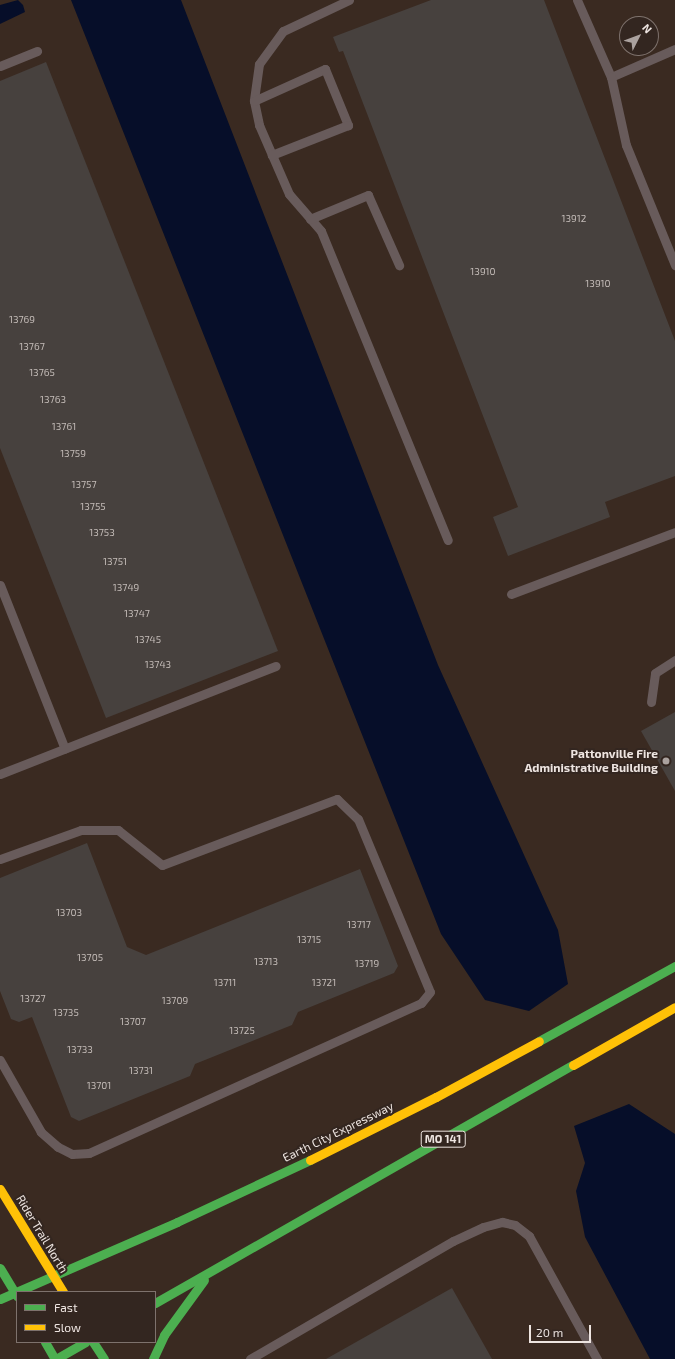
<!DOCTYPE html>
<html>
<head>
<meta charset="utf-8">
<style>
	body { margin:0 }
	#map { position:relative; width:675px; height:1359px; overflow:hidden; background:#2f2724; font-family:"Exo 2",sans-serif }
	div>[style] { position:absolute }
	.built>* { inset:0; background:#3a2a21 }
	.water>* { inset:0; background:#060e29 }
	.building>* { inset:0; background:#47413e }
	.lane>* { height:9px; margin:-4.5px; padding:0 4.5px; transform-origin:4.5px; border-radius:4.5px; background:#685b5b }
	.fast>* { height:9px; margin:-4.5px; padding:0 4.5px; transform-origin:4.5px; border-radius:4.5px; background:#4caf50 }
	.slow>* { height:9px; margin:-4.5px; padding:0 4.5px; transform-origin:4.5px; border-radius:4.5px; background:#ffc107 }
	.dots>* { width:11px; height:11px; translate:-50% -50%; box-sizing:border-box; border:2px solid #332620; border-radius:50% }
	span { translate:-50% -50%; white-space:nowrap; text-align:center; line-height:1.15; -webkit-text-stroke:4px #332620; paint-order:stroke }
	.number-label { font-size:10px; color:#c4bcb8 }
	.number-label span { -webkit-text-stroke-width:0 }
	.shield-label span { padding:1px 3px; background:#332620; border:1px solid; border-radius:3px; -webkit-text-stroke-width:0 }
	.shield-label { font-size:11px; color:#eee5e1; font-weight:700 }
	.poi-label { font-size:12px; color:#eee5e1; font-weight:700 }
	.right { translate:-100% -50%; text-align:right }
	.street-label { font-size:12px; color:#eee5e1 }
	.legend { position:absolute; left:16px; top:1291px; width:140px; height:52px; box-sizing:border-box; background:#332620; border:1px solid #7e726d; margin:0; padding:5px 7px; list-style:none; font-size:12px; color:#eee5e1 }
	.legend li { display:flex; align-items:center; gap:8px; height:20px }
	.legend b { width:20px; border:1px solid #7e726d }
	.north { position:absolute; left:619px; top:16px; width:40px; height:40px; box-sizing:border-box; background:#332620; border:1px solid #7e726d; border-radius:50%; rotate:48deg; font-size:11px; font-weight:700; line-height:16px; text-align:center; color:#eee5e1 }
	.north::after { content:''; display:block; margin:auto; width:14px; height:18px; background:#aba29f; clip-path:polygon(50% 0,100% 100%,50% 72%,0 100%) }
	.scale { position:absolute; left:529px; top:1325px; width:62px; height:18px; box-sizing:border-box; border:2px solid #eee5e1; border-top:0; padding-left:5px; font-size:12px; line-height:14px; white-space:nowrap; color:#eee5e1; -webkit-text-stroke:3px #332620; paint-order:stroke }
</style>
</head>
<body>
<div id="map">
	<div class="built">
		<i style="clip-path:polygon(evenodd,0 0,675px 0,675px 1359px,0 1359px,0 0,627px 24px,651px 24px,651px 48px,627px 48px,627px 24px,0 0,17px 1292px,155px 1292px,155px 1342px,17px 1342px,17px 1292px)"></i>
	</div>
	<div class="water">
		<i style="clip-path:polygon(18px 0,23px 5px,25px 12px,0 24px,0 5px)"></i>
		<i style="clip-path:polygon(71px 0,181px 0,438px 665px,558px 930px,568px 984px,529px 1011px,485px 1000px,441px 934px)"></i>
		<i style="clip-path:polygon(629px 1104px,675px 1134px,675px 1359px,650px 1359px,585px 1237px,576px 1191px,585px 1163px,574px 1126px)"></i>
	</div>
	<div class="building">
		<i style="clip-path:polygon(431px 0,544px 0,675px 341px,675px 476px,605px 502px,610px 517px,508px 556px,493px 517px,518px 507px,343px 51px,339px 52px,333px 37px)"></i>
		<i style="clip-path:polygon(46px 62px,278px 651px,106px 718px,0 448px,0 81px)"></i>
		<i style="clip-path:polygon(675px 712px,675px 791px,641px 731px)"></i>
		<i style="clip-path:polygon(87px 843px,127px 947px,146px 955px,360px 869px,398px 966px,394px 973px,298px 1012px,292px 1025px,195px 1064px,190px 1076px,79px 1121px,71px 1117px,32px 1017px,19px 1022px,11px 1019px,0 991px,0 878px)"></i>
		<i style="clip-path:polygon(452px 1288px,492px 1359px,326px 1359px)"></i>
	</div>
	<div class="lane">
		<i style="left:349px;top:0;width:73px;rotate:154.8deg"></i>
		<i style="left:283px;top:31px;width:41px;rotate:126deg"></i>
		<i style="left:259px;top:64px;width:37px;rotate:98deg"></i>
		<i style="left:254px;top:101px;width:25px;rotate:78deg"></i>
		<i style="left:259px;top:125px;width:75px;rotate:66.5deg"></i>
		<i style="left:289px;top:194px;width:49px;rotate:49.1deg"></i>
		<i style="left:321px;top:231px;width:334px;rotate:67.7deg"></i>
		<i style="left:577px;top:0;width:84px;rotate:66.2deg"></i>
		<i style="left:611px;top:77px;width:70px;rotate:-23.6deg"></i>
		<i style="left:0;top:66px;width:40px;rotate:-22deg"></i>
		<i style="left:611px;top:77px;width:70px;rotate:77.6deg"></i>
		<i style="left:626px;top:145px;width:130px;rotate:67.8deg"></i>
		<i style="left:254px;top:101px;width:78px;rotate:-24.3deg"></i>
		<i style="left:325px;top:69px;width:61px;rotate:67.7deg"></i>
		<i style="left:348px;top:125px;width:82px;rotate:158.5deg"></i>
		<i style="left:310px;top:219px;width:63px;rotate:-22.5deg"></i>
		<i style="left:368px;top:195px;width:77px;rotate:66.1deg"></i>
		<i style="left:0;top:585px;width:176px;rotate:68.4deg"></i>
		<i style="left:511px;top:594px;width:175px;rotate:-20.7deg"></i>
		<i style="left:651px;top:702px;width:29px;rotate:-82deg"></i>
		<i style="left:655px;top:673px;width:24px;rotate:-33deg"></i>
		<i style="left:0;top:774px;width:296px;rotate:-21.4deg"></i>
		<i style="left:0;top:859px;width:86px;rotate:-19.7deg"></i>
		<i style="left:81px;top:830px;width:37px"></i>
		<i style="left:118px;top:830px;width:56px;rotate:38.5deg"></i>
		<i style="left:162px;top:865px;width:187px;rotate:-20.7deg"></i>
		<i style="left:337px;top:799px;width:29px;rotate:44deg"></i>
		<i style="left:358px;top:819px;width:187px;rotate:67.4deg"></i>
		<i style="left:430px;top:992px;width:14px;rotate:129deg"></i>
		<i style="left:421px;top:1003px;width:364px;rotate:155.7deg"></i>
		<i style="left:89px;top:1153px;width:17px;rotate:177deg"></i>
		<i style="left:72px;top:1154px;width:16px;rotate:-153deg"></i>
		<i style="left:58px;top:1147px;width:23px;rotate:-139deg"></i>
		<i style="left:41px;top:1132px;width:83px;rotate:-119.7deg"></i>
		<i style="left:250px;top:1359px;width:235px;rotate:-30.2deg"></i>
		<i style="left:453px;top:1241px;width:33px;rotate:-25deg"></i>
		<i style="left:483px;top:1227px;width:20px;rotate:-15deg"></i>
		<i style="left:502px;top:1222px;width:13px;rotate:13deg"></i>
		<i style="left:515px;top:1225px;width:18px;rotate:38deg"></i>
		<i style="left:529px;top:1236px;width:141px;rotate:61.1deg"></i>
	</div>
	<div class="fast">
		<i style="left:539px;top:1041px;width:155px;rotate:-28.9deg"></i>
		<i style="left:0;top:1268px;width:33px;rotate:59deg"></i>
		<i style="left:0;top:1299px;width:193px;rotate:-23.5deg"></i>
		<i style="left:177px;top:1222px;width:147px;rotate:-25deg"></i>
		<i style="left:155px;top:1303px;width:481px;rotate:-29.7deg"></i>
		<i style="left:45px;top:1342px;width:20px;rotate:60deg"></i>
		<i style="left:93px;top:1342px;width:20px;rotate:57deg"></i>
		<i style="left:56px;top:1359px;width:34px;rotate:-30deg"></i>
		<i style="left:153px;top:1359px;width:26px;rotate:-65deg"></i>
		<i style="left:164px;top:1335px;width:68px;rotate:-54deg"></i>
	</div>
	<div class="slow">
		<i style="left:573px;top:1065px;width:117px;rotate:-29.6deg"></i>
		<i style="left:310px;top:1160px;width:141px;rotate:-26.6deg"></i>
		<i style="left:436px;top:1097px;width:117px;rotate:-28.5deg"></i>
		<i style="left:0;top:1189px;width:121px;rotate:58.5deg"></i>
	</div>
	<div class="dots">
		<i style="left:666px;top:761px;background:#aba29f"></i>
	</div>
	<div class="number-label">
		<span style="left:574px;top:219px">13912</span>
		<span style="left:483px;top:272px">13910</span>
		<span style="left:598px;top:284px">13910</span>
		<span style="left:22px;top:320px">13769</span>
		<span style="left:32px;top:347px">13767</span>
		<span style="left:42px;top:373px">13765</span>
		<span style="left:53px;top:400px">13763</span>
		<span style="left:64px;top:427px">13761</span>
		<span style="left:73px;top:454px">13759</span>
		<span style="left:84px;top:485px">13757</span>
		<span style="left:93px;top:507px">13755</span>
		<span style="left:102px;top:533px">13753</span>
		<span style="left:115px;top:562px">13751</span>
		<span style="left:126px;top:588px">13749</span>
		<span style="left:137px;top:614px">13747</span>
		<span style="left:148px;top:640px">13745</span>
		<span style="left:158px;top:665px">13743</span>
		<span style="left:69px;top:913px">13703</span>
		<span style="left:359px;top:925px">13717</span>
		<span style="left:309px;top:940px">13715</span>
		<span style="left:90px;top:958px">13705</span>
		<span style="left:266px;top:962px">13713</span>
		<span style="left:367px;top:964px">13719</span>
		<span style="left:225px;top:983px">13711</span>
		<span style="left:324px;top:983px">13721</span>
		<span style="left:33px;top:999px">13727</span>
		<span style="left:175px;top:1001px">13709</span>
		<span style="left:66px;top:1013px">13735</span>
		<span style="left:133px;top:1022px">13707</span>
		<span style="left:242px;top:1031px">13725</span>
		<span style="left:80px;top:1050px">13733</span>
		<span style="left:141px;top:1071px">13731</span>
		<span style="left:99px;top:1086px">13701</span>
	</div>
	<div class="shield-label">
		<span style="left:443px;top:1139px">MO 141</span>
	</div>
	<div class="poi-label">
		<span class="right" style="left:658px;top:761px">Pattonville Fire<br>Administrative Building</span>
	</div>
	<div class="street-label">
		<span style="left:338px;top:1132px;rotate:-26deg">Earth City Expressway</span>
		<span style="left:42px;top:1234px;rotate:59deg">Rider Trail North</span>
	</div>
	<ul class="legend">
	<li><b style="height:5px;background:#4caf50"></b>Fast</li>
	<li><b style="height:5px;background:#ffc107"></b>Slow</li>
	</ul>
	<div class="north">N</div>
	<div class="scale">20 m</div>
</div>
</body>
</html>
